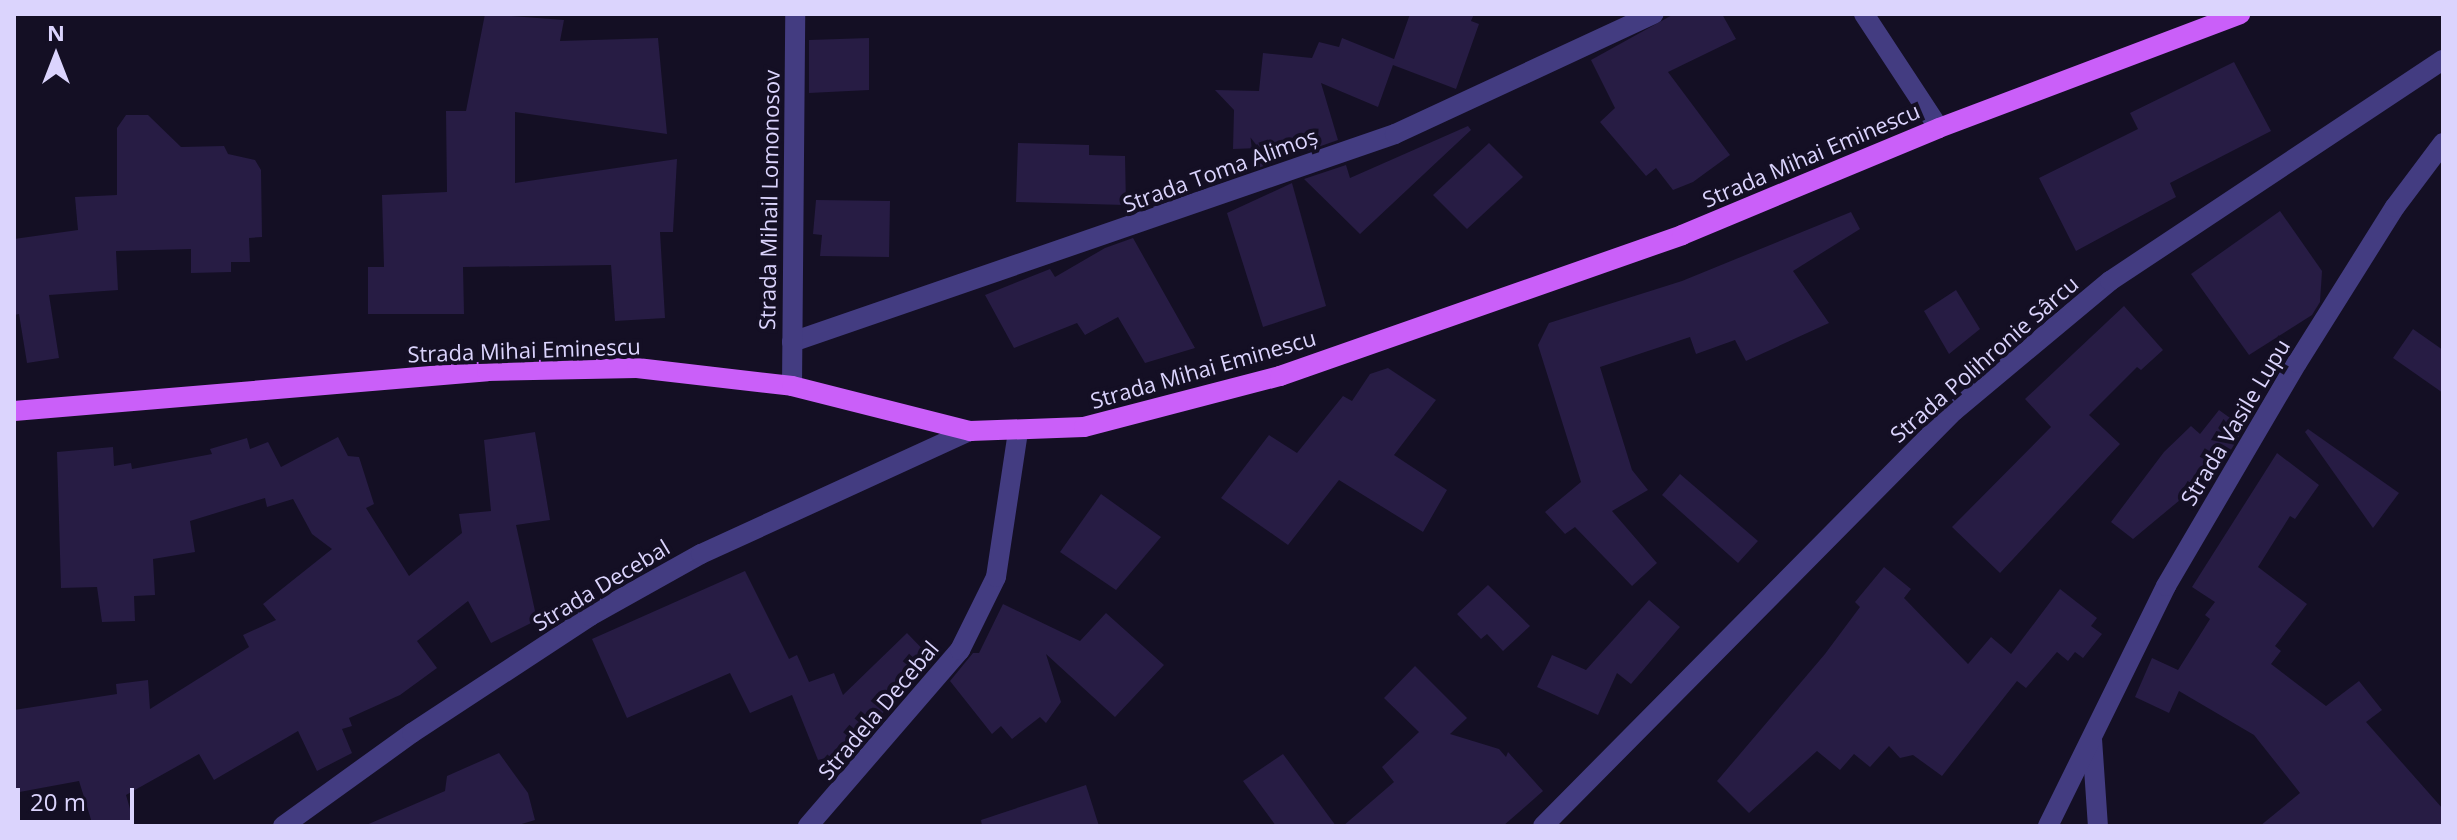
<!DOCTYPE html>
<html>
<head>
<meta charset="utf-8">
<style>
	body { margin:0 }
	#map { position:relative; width:2457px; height:840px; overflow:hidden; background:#140f24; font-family:"Open Sans",sans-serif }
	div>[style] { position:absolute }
	.building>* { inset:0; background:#271c44 }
	.minor>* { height:20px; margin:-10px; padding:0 10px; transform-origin:10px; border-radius:10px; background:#433c81 }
	.major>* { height:20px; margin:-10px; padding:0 10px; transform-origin:10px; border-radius:10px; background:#ca5ff9 }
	span { translate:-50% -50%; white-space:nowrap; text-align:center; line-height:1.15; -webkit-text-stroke:8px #140f24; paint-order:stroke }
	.street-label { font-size:22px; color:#dbd4fd }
	.frame { position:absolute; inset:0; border:16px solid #dbd4fd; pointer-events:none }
	.north { position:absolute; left:16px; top:16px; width:80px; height:80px; -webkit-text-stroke:6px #140f24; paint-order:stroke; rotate:0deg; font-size:22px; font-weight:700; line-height:32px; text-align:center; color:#dbd4fd }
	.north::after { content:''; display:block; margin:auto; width:28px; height:36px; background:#dbd4fd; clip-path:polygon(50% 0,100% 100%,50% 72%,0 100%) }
	.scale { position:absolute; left:16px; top:788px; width:118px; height:36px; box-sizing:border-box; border:4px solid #dbd4fd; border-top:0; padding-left:10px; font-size:24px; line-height:28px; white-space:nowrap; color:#dbd4fd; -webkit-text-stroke:6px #140f24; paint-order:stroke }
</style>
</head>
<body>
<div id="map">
	<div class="building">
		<i style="clip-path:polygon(485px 14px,564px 20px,560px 41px,658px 38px,667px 134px,515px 112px,515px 183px,677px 159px,673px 232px,660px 232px,665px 318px,615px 321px,611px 265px,463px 267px,464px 314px,368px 314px,368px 267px,384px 267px,382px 195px,447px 192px,446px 111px,466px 111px)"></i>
		<i style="clip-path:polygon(1410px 14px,1474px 14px,1471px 21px,1479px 24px,1456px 89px,1393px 65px,1378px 107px,1321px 83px,1338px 140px,1258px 168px,1259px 148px,1233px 149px,1234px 110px,1215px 90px,1259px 91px,1263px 53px,1312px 58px,1319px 42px,1339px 47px,1342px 38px,1394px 59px)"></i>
		<i style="clip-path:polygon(1674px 14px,1722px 14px,1736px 39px,1668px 72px,1730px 155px,1693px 182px,1673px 190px,1656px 168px,1646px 176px,1600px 122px,1615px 108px,1591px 60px)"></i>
		<i style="clip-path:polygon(869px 38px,869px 90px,809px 93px,809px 40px)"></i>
		<i style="clip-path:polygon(2234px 62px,2271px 131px,2170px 183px,2176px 197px,2076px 251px,2039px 178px,2138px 129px,2130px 113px)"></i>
		<i style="clip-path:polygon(126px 115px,148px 115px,181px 147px,224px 146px,228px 154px,255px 160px,261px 170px,262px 237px,249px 238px,250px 262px,231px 262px,231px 272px,191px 273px,191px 249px,116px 251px,118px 290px,49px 295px,59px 358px,27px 363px,19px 314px,14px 315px,14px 239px,78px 230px,75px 197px,117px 195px,117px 128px)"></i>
		<i style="clip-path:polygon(1468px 126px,1471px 130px,1360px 234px,1304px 179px,1346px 165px,1350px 178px)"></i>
		<i style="clip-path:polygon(1018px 143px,1089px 145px,1089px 155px,1125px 156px,1126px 205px,1016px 202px)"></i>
		<i style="clip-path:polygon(1489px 143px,1523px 177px,1467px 229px,1433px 195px)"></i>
		<i style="clip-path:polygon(1292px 183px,1326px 306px,1263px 327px,1227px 213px)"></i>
		<i style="clip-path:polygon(816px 200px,890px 201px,889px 257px,820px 256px,822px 235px,813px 234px)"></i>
		<i style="clip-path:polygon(2280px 211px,2322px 271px,2320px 302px,2312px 315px,2249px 355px,2191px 274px)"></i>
		<i style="clip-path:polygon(1851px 212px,1860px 229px,1793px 271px,1829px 323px,1746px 361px,1735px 340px,1696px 354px,1690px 337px,1600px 367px,1632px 470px,1648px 490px,1612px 511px,1657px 563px,1632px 586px,1575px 527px,1565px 534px,1545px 512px,1581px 482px,1538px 345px,1549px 323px,1682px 281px)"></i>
		<i style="clip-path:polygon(1133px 238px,1195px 348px,1145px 363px,1118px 317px,1085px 335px,1077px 323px,1014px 348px,985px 295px,1050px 269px,1055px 277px,1105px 248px)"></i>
		<i style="clip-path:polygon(1956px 290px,1980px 329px,1949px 354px,1924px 311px)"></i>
		<i style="clip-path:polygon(2124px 306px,2163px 350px,2141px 370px,2137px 367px,2089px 415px,2120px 444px,2000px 573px,1952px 527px,2051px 427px,2025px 399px)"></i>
		<i style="clip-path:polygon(2413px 329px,2443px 350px,2443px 393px,2393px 358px)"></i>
		<i style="clip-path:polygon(1388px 368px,1436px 400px,1394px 455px,1447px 490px,1423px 532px,1339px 480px,1288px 545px,1221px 498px,1269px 435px,1297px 453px,1343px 396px,1352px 401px,1370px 374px)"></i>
		<i style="clip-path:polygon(2219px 410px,2244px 428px,2222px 465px,2133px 539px,2111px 522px,2164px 452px,2191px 426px,2200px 434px)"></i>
		<i style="clip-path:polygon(2308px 429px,2399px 493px,2373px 528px,2305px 432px)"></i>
		<i style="clip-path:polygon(535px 432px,550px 520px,516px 525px,537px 620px,491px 643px,468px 601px,417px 641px,437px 668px,400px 695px,349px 718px,352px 726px,342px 729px,352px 753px,317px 771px,298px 731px,214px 780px,199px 754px,126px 795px,135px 826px,93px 826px,79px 781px,14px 793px,14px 710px,117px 694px,116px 684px,148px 680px,150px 709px,249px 647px,243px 635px,276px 620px,263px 604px,332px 549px,312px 534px,293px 499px,267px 507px,265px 498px,190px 521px,195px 552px,153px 559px,155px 595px,134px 596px,135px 621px,102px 622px,97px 587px,61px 588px,57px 452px,113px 447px,114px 466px,131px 463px,132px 469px,212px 454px,210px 449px,247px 438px,250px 449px,268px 442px,281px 467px,338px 437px,348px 456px,359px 457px,374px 504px,366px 508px,409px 576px,462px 533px,459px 514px,491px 511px,484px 440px)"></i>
		<i style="clip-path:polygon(2277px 453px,2319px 485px,2295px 519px,2290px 516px,2258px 567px,2307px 604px,2275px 646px,2281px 651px,2271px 664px,2326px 706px,2359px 681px,2382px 710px,2366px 722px,2443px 809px,2443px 826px,2260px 826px,2300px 793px,2254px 735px,2179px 691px,2169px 713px,2135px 697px,2152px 658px,2178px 670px,2210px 619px,2205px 615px,2215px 602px,2192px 587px)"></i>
		<i style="clip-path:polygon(1680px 474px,1758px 541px,1738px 563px,1662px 495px)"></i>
		<i style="clip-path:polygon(1101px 494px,1161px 537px,1116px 590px,1060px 552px)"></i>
		<i style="clip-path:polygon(1884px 567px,1911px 589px,1904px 598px,1968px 664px,1991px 637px,2011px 654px,2060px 589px,2097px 618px,2091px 626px,2102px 634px,2083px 658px,2075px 652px,2068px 661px,2057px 652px,2026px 688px,2017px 681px,1942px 776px,1913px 755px,1900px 758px,1889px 746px,1870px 767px,1854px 754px,1840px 770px,1817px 751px,1749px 813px,1717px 781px,1825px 654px,1860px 607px,1855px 602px)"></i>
		<i style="clip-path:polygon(745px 571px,789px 659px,797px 655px,809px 682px,834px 673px,843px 695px,907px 633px,934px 661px,858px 738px,856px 750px,818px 760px,792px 695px,750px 713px,730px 673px,627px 718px,592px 639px)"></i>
		<i style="clip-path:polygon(1488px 585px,1530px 626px,1503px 651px,1487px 634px,1481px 639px,1457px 614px)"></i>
		<i style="clip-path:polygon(1649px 600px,1680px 627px,1631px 684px,1617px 673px,1598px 715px,1537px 687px,1552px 655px,1586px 670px)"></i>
		<i style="clip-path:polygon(1003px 604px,1080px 641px,1106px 613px,1164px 665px,1115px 717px,1046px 654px,1061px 702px,1046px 723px,1040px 717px,1012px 739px,1001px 726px,992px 734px,950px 681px,973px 653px,979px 653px)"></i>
		<i style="clip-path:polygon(1415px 666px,1467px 718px,1450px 734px,1499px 749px,1506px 757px,1508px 752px,1543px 791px,1503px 826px,1343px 826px,1394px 782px,1382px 767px,1419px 732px,1384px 698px)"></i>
		<i style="clip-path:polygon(499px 753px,528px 793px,535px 820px,515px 826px,364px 826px,445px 791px,447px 776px)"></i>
		<i style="clip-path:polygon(1283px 754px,1336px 826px,1276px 826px,1243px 781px)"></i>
		<i style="clip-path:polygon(1086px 785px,1099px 826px,982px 826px,981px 820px)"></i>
	</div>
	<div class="minor">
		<i style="left:1864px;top:14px;width:136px;rotate:56.7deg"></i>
		<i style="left:792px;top:342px;width:638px;rotate:-19.03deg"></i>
		<i style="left:1395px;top:134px;width:285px;rotate:-24.9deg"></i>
		<i style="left:792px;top:386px;width:372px;rotate:-89.5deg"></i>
		<i style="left:2092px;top:739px;width:87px;rotate:86.1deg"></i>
		<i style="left:283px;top:826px;width:159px;rotate:-35.8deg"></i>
		<i style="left:412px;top:733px;width:213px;rotate:-33.3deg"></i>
		<i style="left:590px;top:616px;width:127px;rotate:-29.2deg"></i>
		<i style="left:701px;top:554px;width:296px;rotate:-24.6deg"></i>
		<i style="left:808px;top:826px;width:233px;rotate:-49.2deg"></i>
		<i style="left:960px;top:650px;width:81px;rotate:-63.7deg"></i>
		<i style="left:996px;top:577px;width:147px;rotate:-81.4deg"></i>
		<i style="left:1543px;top:826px;width:584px;rotate:-45.28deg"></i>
		<i style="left:1954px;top:411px;width:203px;rotate:-39.8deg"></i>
		<i style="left:2110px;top:281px;width:400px;rotate:-33.6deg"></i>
		<i style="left:2048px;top:826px;width:267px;rotate:-63.8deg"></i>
		<i style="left:2166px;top:586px;width:259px;rotate:-59.6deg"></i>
		<i style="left:2297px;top:363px;width:184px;rotate:-57.9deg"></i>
		<i style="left:2395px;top:207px;width:80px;rotate:-53.1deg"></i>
	</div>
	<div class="major">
		<i style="left:14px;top:411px;width:475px;rotate:-4.8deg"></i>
		<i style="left:487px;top:371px;width:150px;rotate:-1.1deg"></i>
		<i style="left:637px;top:368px;width:156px;rotate:6.6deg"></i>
		<i style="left:792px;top:386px;width:184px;rotate:14.2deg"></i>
		<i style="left:970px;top:431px;width:114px;rotate:-2deg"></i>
		<i style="left:1084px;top:427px;width:203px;rotate:-14.6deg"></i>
		<i style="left:1280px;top:376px;width:426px;rotate:-19.3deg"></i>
		<i style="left:1682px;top:235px;width:278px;rotate:-22.6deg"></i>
		<i style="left:1939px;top:128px;width:322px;rotate:-20.7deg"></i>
	</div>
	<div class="street-label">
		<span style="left:1811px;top:155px;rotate:-23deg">Strada Mihai Eminescu</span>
		<span style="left:1220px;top:170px;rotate:-20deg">Strada Toma Alimoș</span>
		<span style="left:769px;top:200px;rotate:-89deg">Strada Mihail Lomonosov</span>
		<span style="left:524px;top:350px;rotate:-2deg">Strada Mihai Eminescu</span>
		<span style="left:1984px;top:359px;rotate:-41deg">Strada Polihronie Sârcu</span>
		<span style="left:1203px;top:369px;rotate:-16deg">Strada Mihai Eminescu</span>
		<span style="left:2235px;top:422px;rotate:-59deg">Strada Vasile Lupu</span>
		<span style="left:601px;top:585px;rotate:-31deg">Strada Decebal</span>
		<span style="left:878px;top:710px;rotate:-50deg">Stradela Decebal</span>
	</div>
	<div class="frame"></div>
	<div class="north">N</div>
	<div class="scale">20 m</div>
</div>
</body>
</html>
